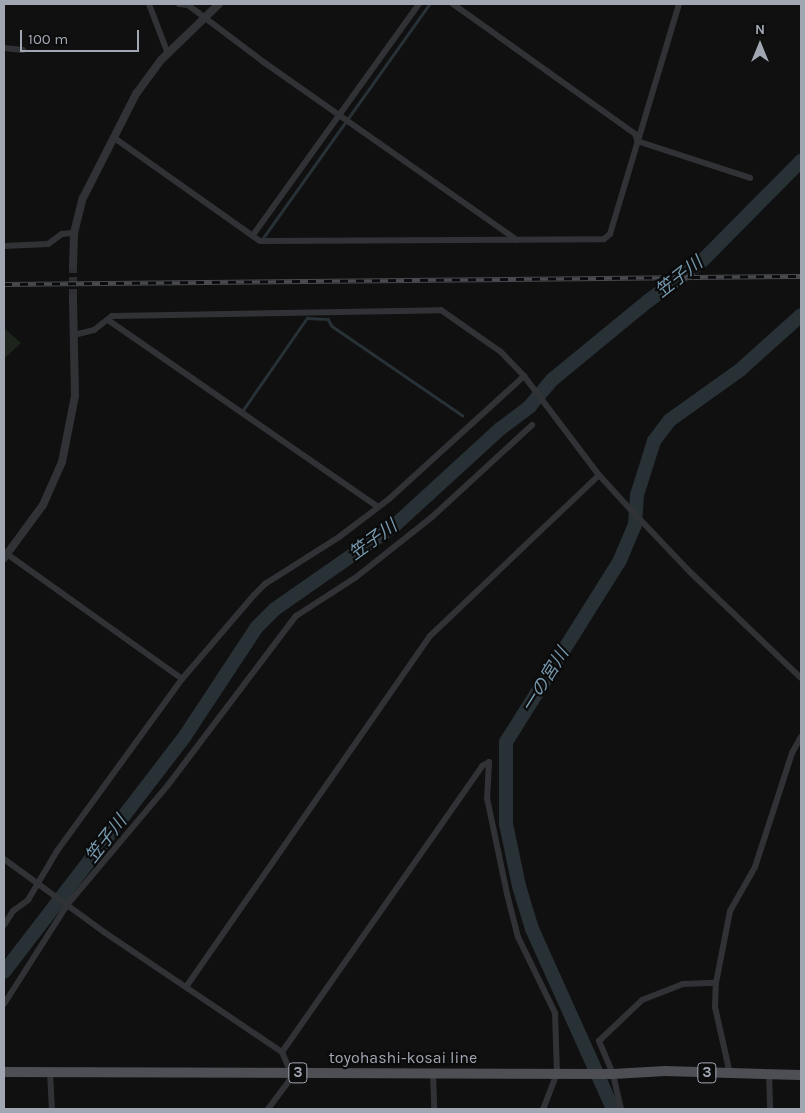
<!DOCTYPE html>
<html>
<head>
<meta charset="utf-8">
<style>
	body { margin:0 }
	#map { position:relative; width:805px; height:1113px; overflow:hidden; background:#101011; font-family:Karla,"Noto Sans JP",sans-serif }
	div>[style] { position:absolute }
	.green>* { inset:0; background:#1c241c }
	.stream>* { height:2.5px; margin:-1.25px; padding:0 1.25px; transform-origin:1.25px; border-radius:1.25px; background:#283136 }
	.river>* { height:14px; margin:-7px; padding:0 7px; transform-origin:7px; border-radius:7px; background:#283136 }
	.tertiary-tunnel>* { height:8px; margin-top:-4px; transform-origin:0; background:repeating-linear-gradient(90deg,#2d2e31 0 8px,transparent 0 12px) }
	.minor>* { height:6px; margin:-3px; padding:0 3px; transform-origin:3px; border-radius:3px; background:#313236 }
	.tertiary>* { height:8px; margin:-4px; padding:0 4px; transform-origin:4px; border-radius:4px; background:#313236 }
	.primary>* { height:10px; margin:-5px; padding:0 5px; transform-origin:5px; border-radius:5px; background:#4d4f55 }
	.rail>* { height:4.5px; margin-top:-2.25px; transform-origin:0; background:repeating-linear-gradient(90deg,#0b0b0c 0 8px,#484a4f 0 16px); box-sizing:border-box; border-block:1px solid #484a4f }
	span { translate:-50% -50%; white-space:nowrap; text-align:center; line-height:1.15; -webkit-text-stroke:4.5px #0b0b0c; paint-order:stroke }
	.shield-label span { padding:1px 4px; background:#0b0b0c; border:1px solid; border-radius:4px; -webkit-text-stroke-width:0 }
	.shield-label { font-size:15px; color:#a1a7b2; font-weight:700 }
	.street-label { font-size:16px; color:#a1a7b2 }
	.water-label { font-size:18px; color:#7699ae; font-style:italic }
	.frame { position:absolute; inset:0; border:5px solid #a1a7b2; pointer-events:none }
	.north { position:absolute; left:735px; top:20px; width:50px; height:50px; -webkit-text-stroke:4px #0b0b0c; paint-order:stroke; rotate:0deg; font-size:14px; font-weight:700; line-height:20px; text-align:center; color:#a1a7b2 }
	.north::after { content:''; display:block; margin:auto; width:18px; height:22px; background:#a1a7b2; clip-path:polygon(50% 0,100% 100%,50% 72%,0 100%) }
	.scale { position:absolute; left:20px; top:30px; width:119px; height:22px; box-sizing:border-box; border:2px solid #a1a7b2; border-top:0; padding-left:6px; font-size:15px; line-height:18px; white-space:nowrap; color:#a1a7b2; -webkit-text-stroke:4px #0b0b0c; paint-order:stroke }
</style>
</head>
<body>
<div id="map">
	<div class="green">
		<i style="clip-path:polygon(4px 328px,21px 343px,4px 359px)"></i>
	</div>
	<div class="stream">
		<i style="left:263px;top:238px;width:287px;rotate:-54.6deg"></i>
		<i style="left:243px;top:410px;width:112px;rotate:-55.2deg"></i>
		<i style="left:307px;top:318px;width:21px;rotate:3deg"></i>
		<i style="left:328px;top:319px;width:8px;rotate:60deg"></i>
		<i style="left:332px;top:326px;width:158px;rotate:34.4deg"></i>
	</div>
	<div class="river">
		<i style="left:4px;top:972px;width:297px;rotate:-52.5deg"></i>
		<i style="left:185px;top:736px;width:131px;rotate:-56.6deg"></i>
		<i style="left:257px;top:627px;width:25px;rotate:-45deg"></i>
		<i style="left:275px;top:609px;width:145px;rotate:-34.9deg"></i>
		<i style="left:394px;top:526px;width:144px;rotate:-42.5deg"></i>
		<i style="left:500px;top:429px;width:38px;rotate:-37deg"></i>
		<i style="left:530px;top:406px;width:35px;rotate:-50deg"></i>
		<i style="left:553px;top:379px;width:123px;rotate:-39.4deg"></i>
		<i style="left:648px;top:301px;width:64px;rotate:-36.2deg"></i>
		<i style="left:700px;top:263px;width:144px;rotate:-45.3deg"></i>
		<i style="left:613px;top:1109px;width:197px;rotate:-114.2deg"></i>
		<i style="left:532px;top:929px;width:45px;rotate:-106.8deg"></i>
		<i style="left:519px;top:886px;width:63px;rotate:-101.8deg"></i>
		<i style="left:506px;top:824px;width:82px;rotate:-90deg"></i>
		<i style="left:506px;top:742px;width:215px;rotate:-57.9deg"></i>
		<i style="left:620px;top:560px;width:39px;rotate:-67deg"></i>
		<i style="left:635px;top:524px;width:29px;rotate:-86deg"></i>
		<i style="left:637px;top:495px;width:57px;rotate:-72.5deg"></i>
		<i style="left:654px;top:441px;width:26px;rotate:-53deg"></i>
		<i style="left:670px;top:420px;width:86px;rotate:-35.5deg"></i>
		<i style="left:740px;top:370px;width:82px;rotate:-42deg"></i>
	</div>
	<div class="tertiary-tunnel">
		<i style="left:73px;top:297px;width:32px;rotate:-90deg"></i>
	</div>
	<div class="minor">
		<i style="left:149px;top:4px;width:53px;rotate:69.2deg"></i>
		<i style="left:179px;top:4px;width:9px;rotate:6deg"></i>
		<i style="left:188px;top:5px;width:96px;rotate:37deg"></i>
		<i style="left:265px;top:63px;width:308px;rotate:35.1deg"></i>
		<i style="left:453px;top:4px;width:224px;rotate:35.5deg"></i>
		<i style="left:635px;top:134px;width:5px;rotate:68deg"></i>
		<i style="left:4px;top:48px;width:19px;rotate:6deg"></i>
		<i style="left:113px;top:137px;width:180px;rotate:35.3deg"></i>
		<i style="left:260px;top:241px;width:344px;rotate:-0.3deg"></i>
		<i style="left:604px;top:239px;width:8px;rotate:-40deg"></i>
		<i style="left:610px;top:234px;width:240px;rotate:-73.3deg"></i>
		<i style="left:637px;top:141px;width:119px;rotate:18.1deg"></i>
		<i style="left:253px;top:235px;width:284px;rotate:-54.3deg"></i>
		<i style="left:4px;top:246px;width:44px;rotate:-2.6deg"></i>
		<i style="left:48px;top:244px;width:17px;rotate:-36deg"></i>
		<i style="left:62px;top:234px;width:12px;rotate:-5deg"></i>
		<i style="left:108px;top:320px;width:328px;rotate:34.7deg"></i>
		<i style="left:74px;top:335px;width:21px;rotate:-14deg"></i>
		<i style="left:94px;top:330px;width:23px;rotate:-38deg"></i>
		<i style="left:112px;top:316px;width:329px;rotate:-1deg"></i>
		<i style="left:441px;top:310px;width:73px;rotate:35deg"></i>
		<i style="left:501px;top:352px;width:33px;rotate:46deg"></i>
		<i style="left:524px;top:376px;width:124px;rotate:52.9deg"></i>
		<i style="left:599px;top:475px;width:47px;rotate:47.6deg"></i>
		<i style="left:631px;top:510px;width:86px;rotate:46.4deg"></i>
		<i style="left:690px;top:572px;width:153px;rotate:43.7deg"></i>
		<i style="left:7px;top:554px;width:215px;rotate:35.5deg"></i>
		<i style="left:489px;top:762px;width:36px;rotate:93deg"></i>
		<i style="left:487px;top:798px;width:98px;rotate:78.2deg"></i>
		<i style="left:507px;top:894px;width:44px;rotate:75.7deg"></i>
		<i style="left:518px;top:937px;width:85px;rotate:64deg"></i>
		<i style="left:555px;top:1013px;width:60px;rotate:88.1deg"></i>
		<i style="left:557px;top:1073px;width:39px;rotate:111deg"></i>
		<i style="left:4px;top:859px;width:124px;rotate:36.1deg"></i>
		<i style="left:104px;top:932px;width:215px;rotate:34deg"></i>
		<i style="left:282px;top:1052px;width:23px;rotate:67deg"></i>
		<i style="left:291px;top:1073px;width:8px;rotate:104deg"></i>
		<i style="left:289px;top:1081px;width:35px;rotate:127deg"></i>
		<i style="left:4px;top:925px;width:17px;rotate:-57deg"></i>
		<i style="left:13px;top:911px;width:19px;rotate:-36deg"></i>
		<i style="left:28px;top:900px;width:57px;rotate:-59.4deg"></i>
		<i style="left:57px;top:851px;width:213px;rotate:-54deg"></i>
		<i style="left:182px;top:679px;width:111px;rotate:-49.4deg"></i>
		<i style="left:254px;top:595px;width:16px;rotate:-45deg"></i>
		<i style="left:265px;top:584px;width:88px;rotate:-32.4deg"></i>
		<i style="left:339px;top:537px;width:63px;rotate:-37.2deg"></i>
		<i style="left:389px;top:499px;width:183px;rotate:-42.3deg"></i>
		<i style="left:186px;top:987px;width:427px;rotate:-55.2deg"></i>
		<i style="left:430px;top:636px;width:233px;rotate:-43.6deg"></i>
		<i style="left:4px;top:1004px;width:117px;rotate:-57.5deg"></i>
		<i style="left:67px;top:905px;width:157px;rotate:-49.9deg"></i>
		<i style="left:168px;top:785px;width:212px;rotate:-52.9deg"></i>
		<i style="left:296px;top:616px;width:70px;rotate:-32.8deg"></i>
		<i style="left:355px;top:578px;width:98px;rotate:-38.4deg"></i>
		<i style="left:432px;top:517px;width:136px;rotate:-42.6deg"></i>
		<i style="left:282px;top:1052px;width:349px;rotate:-55deg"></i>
		<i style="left:482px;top:766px;width:8px;rotate:-30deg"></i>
		<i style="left:50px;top:1072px;width:37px;rotate:87deg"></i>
		<i style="left:433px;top:1073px;width:36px;rotate:88deg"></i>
		<i style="left:730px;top:1074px;width:69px;rotate:-102.6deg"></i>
		<i style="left:715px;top:1007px;width:24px;rotate:-88deg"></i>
		<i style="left:716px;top:983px;width:73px;rotate:-79deg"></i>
		<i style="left:730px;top:911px;width:51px;rotate:-60.4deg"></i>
		<i style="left:755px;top:867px;width:120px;rotate:-72deg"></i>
		<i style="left:792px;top:753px;width:18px;rotate:-61deg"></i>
		<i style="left:769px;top:1075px;width:34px;rotate:88deg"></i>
		<i style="left:621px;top:1109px;width:36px;rotate:-103deg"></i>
		<i style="left:613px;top:1074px;width:36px;rotate:-113deg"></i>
		<i style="left:599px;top:1041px;width:59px;rotate:-43.6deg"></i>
		<i style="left:642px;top:1000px;width:44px;rotate:-21.3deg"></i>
		<i style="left:683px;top:984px;width:33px;rotate:-2deg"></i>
	</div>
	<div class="tertiary">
		<i style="left:73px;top:265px;width:32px;rotate:-88deg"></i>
		<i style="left:74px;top:233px;width:36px;rotate:-76deg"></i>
		<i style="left:83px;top:198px;width:117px;rotate:-63deg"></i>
		<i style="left:136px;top:94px;width:42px;rotate:-53.7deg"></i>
		<i style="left:161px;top:60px;width:81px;rotate:-44deg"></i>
		<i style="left:4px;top:558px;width:66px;rotate:-53.7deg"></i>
		<i style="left:43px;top:505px;width:47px;rotate:-66.2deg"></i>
		<i style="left:62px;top:462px;width:67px;rotate:-78.9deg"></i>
		<i style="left:75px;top:396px;width:99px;rotate:-91.2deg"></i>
	</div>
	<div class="primary">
		<i style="left:4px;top:1072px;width:609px;rotate:0.19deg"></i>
		<i style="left:613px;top:1074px;width:52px;rotate:-3.3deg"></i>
		<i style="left:665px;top:1071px;width:136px;rotate:1.7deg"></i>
	</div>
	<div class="rail">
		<i style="left:4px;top:284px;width:797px;rotate:-0.58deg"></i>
	</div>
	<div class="shield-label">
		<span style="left:298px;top:1073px">3</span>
		<span style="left:707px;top:1073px">3</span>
	</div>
	<div class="street-label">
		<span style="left:403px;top:1058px">toyohashi-kosai line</span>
	</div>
	<div class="water-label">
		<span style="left:679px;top:277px;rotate:-38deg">笠子川</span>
		<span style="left:373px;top:540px;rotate:-36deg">笠子川</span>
		<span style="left:545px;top:680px;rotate:-58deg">一の宮川</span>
		<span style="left:106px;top:839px;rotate:-52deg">笠子川</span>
	</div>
	<div class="frame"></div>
	<div class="north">N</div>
	<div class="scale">100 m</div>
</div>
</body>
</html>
